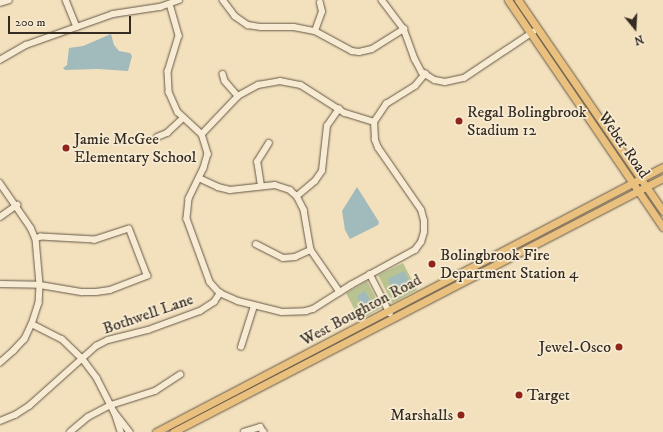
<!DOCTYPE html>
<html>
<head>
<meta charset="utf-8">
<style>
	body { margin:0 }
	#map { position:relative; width:663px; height:432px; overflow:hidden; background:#f3e0bc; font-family:"IM FELL DW Pica",serif }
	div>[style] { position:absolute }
	.green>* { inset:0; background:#b9c392 }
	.water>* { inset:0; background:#a1babc }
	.roads { filter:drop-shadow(0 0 1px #645848) drop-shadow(0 0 1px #645848) }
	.minor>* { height:5.5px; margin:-2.75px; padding:0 2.75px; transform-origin:2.75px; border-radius:2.75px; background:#f7ebd3 }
	.major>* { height:7px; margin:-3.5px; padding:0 3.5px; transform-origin:3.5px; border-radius:3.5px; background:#eac07e }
	.dots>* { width:11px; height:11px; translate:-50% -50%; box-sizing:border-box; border:2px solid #f7ebd3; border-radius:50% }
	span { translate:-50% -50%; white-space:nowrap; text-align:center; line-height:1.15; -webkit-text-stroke:3.5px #f7ebd3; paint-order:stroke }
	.poi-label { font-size:16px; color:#342b22 }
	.left { translate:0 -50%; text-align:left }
	.right { translate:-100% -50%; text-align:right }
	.street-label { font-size:16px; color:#342b22 }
	.north { position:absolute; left:615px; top:8px; width:40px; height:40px; -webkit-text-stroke:3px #f7ebd3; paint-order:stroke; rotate:162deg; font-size:11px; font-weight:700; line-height:16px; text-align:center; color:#342b22 }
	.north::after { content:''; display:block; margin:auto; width:14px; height:18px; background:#342b22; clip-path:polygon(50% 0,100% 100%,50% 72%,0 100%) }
	.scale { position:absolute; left:8px; top:16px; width:123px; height:18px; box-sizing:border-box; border:2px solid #342b22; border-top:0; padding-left:5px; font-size:12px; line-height:14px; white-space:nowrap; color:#342b22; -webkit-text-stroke:3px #f7ebd3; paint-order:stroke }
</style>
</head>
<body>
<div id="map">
	<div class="green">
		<i style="clip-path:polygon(403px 263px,417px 290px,392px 303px,378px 275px)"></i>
		<i style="clip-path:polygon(367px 281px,381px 308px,360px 320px,346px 293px)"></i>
	</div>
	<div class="water">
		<i style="clip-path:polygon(111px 34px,114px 45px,119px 51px,130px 53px,132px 56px,128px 71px,98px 69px,65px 70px,63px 68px,67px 65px,69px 48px,83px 46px)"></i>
		<i style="clip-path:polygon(357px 187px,379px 222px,378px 225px,350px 239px,345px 230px,342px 211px)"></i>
		<i style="clip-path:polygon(404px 271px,411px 285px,395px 293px,388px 279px)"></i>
		<i style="clip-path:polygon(365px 291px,373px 306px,362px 311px,357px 296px)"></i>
	</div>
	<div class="roads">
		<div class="minor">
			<i style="left:66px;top:0;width:29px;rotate:68deg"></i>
			<i style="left:223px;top:0;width:20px;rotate:53deg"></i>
			<i style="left:235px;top:16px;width:16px;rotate:35deg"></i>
			<i style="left:248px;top:25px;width:13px;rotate:9deg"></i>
			<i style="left:261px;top:27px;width:33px"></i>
			<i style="left:294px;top:27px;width:21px;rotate:11deg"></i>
			<i style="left:315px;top:31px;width:42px;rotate:28.4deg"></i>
			<i style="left:352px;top:51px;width:7px;rotate:8deg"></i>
			<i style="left:359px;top:52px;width:13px;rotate:-13deg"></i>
			<i style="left:372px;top:49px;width:38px;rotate:-32deg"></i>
			<i style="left:382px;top:0;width:36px;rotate:53deg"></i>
			<i style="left:404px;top:29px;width:32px;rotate:70deg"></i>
			<i style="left:415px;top:59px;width:15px;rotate:62deg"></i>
			<i style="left:422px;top:72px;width:15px;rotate:32deg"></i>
			<i style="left:435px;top:80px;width:10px;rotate:11deg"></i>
			<i style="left:445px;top:82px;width:19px;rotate:-12deg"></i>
			<i style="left:464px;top:78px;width:83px;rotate:-33.7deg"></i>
			<i style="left:0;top:3px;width:9px;rotate:-18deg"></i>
			<i style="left:170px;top:4px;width:33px;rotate:74deg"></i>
			<i style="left:179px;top:36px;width:37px;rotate:107deg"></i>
			<i style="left:168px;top:71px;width:21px;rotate:87deg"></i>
			<i style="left:169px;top:92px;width:22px;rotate:66deg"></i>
			<i style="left:178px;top:112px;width:33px;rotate:43deg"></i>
			<i style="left:202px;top:134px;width:21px;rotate:73deg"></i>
			<i style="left:208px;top:154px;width:15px;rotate:106deg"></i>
			<i style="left:204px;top:168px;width:34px;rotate:116deg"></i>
			<i style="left:189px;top:199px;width:20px;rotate:96deg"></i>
			<i style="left:187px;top:219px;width:67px;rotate:69.9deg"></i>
			<i style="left:210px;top:282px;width:15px;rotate:48deg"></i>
			<i style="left:220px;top:293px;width:20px;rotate:24deg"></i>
			<i style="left:238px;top:301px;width:45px;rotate:14deg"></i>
			<i style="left:282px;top:312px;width:24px;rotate:-2deg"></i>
			<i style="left:306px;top:311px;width:7px;rotate:-16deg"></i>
			<i style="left:313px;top:309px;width:45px;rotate:-32.3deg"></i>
			<i style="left:351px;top:285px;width:73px;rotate:-28.7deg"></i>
			<i style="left:415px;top:250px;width:10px;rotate:-53deg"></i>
			<i style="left:421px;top:242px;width:10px;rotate:-73deg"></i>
			<i style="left:424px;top:232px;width:11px;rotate:-90deg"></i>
			<i style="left:424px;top:221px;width:11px;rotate:-105deg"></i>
			<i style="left:421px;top:210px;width:75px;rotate:-124.7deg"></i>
			<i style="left:378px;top:148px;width:9px;rotate:-111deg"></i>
			<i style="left:375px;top:140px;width:18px;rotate:-93deg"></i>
			<i style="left:374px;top:122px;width:22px;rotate:-56deg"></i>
			<i style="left:386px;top:104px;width:34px;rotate:-32deg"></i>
			<i style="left:415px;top:86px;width:16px;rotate:-50deg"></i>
			<i style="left:315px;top:31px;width:20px;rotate:-70deg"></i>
			<i style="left:322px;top:12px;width:9px;rotate:-103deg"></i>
			<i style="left:0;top:60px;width:30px;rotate:-30deg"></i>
			<i style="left:26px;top:45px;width:92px;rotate:-19.6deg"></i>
			<i style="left:113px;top:14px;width:48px;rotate:-8.5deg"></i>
			<i style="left:160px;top:7px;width:20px;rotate:-20deg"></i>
			<i style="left:223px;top:74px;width:7px;rotate:74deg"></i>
			<i style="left:225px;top:81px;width:20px;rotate:49deg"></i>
			<i style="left:202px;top:134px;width:52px;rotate:-46.5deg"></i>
			<i style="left:238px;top:96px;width:23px;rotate:-29deg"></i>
			<i style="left:258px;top:85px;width:22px;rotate:-10deg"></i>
			<i style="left:280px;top:81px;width:21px;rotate:11deg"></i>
			<i style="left:301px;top:85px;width:52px;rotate:32.5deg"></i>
			<i style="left:345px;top:113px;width:30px;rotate:17deg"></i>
			<i style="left:157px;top:137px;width:11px;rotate:-22deg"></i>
			<i style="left:167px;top:133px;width:22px;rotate:-43deg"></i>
			<i style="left:199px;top:178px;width:21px;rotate:25deg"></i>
			<i style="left:218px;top:187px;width:12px;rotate:14deg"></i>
			<i style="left:230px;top:190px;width:45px;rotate:-6.3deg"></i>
			<i style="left:275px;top:185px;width:16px;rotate:18deg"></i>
			<i style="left:290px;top:190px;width:9px;rotate:41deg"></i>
			<i style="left:297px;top:196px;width:16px;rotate:63deg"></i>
			<i style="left:304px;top:210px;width:41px;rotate:80.1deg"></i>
			<i style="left:311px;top:250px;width:51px;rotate:55.4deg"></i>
			<i style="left:0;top:183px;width:55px;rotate:55.4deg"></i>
			<i style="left:31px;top:228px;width:12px;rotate:66deg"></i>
			<i style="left:36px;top:239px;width:46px;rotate:85deg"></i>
			<i style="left:40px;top:285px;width:18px;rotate:93deg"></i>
			<i style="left:39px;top:303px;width:22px;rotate:108deg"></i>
			<i style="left:32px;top:324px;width:17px;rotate:115deg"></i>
			<i style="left:25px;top:339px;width:16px;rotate:133deg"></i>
			<i style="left:14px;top:351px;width:18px;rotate:139deg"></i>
			<i style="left:261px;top:186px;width:24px;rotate:-99deg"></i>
			<i style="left:257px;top:162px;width:22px;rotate:-58deg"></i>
			<i style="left:297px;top:196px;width:23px;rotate:-40deg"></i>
			<i style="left:315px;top:181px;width:12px;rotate:-55deg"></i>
			<i style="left:322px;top:171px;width:45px;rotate:-83.7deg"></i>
			<i style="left:327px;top:126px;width:21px;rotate:-55deg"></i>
			<i style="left:0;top:217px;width:21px;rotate:-35deg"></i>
			<i style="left:256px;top:244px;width:30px;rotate:27deg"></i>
			<i style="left:283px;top:258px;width:12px;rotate:-5deg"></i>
			<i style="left:295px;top:257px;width:17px;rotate:-24deg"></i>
			<i style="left:370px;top:274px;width:44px;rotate:62.9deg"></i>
			<i style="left:1px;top:284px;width:39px;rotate:1deg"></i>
			<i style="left:40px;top:285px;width:43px;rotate:9.5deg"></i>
			<i style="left:82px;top:292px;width:14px"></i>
			<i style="left:96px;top:292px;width:14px;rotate:-8deg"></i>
			<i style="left:110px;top:290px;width:40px;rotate:-21deg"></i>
			<i style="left:147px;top:276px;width:50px;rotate:-111deg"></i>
			<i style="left:129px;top:229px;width:36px;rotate:162deg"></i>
			<i style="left:95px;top:240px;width:54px;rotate:-176.8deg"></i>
			<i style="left:41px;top:237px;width:5px;rotate:158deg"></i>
			<i style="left:32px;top:324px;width:34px;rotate:27deg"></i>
			<i style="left:62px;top:339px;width:28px;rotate:44deg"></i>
			<i style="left:82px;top:358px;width:25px;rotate:53deg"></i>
			<i style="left:97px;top:378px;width:39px;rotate:63deg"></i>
			<i style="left:115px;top:413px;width:24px;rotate:52deg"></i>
			<i style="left:241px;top:347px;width:43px;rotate:-72.4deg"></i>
			<i style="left:115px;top:413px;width:20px;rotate:72deg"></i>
			<i style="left:0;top:421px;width:16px;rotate:-22deg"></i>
			<i style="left:15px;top:415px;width:17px;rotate:-33deg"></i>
			<i style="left:29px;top:406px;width:90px;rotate:-41.8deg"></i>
			<i style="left:96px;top:346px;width:13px;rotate:-27deg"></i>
			<i style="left:108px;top:340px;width:41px;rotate:-14deg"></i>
			<i style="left:148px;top:330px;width:55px;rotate:-20.1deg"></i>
			<i style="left:200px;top:311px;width:17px;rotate:-33deg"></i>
			<i style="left:214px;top:302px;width:11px;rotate:-56deg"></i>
			<i style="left:70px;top:432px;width:23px;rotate:-40deg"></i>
			<i style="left:88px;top:417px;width:26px;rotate:-28deg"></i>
			<i style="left:111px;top:405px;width:46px;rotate:-17.7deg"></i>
			<i style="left:155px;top:391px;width:30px;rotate:-33deg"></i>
			<i style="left:244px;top:432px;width:17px;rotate:-17deg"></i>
			<i style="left:260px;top:427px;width:6px;rotate:51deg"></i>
		</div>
		<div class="major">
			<i style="left:508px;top:0;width:275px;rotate:55.7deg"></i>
			<i style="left:518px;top:0;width:256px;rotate:55.5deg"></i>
			<i style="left:156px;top:432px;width:572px;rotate:-27.6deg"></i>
			<i style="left:173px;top:432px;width:552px;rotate:-27.4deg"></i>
		</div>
	</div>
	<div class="dots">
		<i style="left:459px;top:121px;background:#8f2418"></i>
		<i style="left:66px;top:148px;background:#8f2418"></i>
		<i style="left:432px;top:264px;background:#8f2418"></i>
		<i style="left:619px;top:347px;background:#8f2418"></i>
		<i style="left:519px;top:395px;background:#8f2418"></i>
		<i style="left:461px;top:415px;background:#8f2418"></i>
	</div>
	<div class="poi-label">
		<span class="left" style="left:467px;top:121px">Regal Bolingbrook<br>Stadium 12</span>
		<span class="left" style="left:74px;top:148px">Jamie McGee<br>Elementary School</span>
		<span class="left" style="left:440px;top:264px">Bolingbrook Fire<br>Department Station 4</span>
		<span class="right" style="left:611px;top:347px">Jewel-Osco</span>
		<span class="left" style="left:527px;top:395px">Target</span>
		<span class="right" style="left:453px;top:415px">Marshalls</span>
	</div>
	<div class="street-label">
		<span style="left:624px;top:145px;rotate:55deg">Weber Road</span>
		<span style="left:361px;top:310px;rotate:-28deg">West Boughton Road</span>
		<span style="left:148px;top:314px;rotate:-19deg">Bothwell Lane</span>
	</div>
	<div class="north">N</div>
	<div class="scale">200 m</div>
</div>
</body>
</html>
